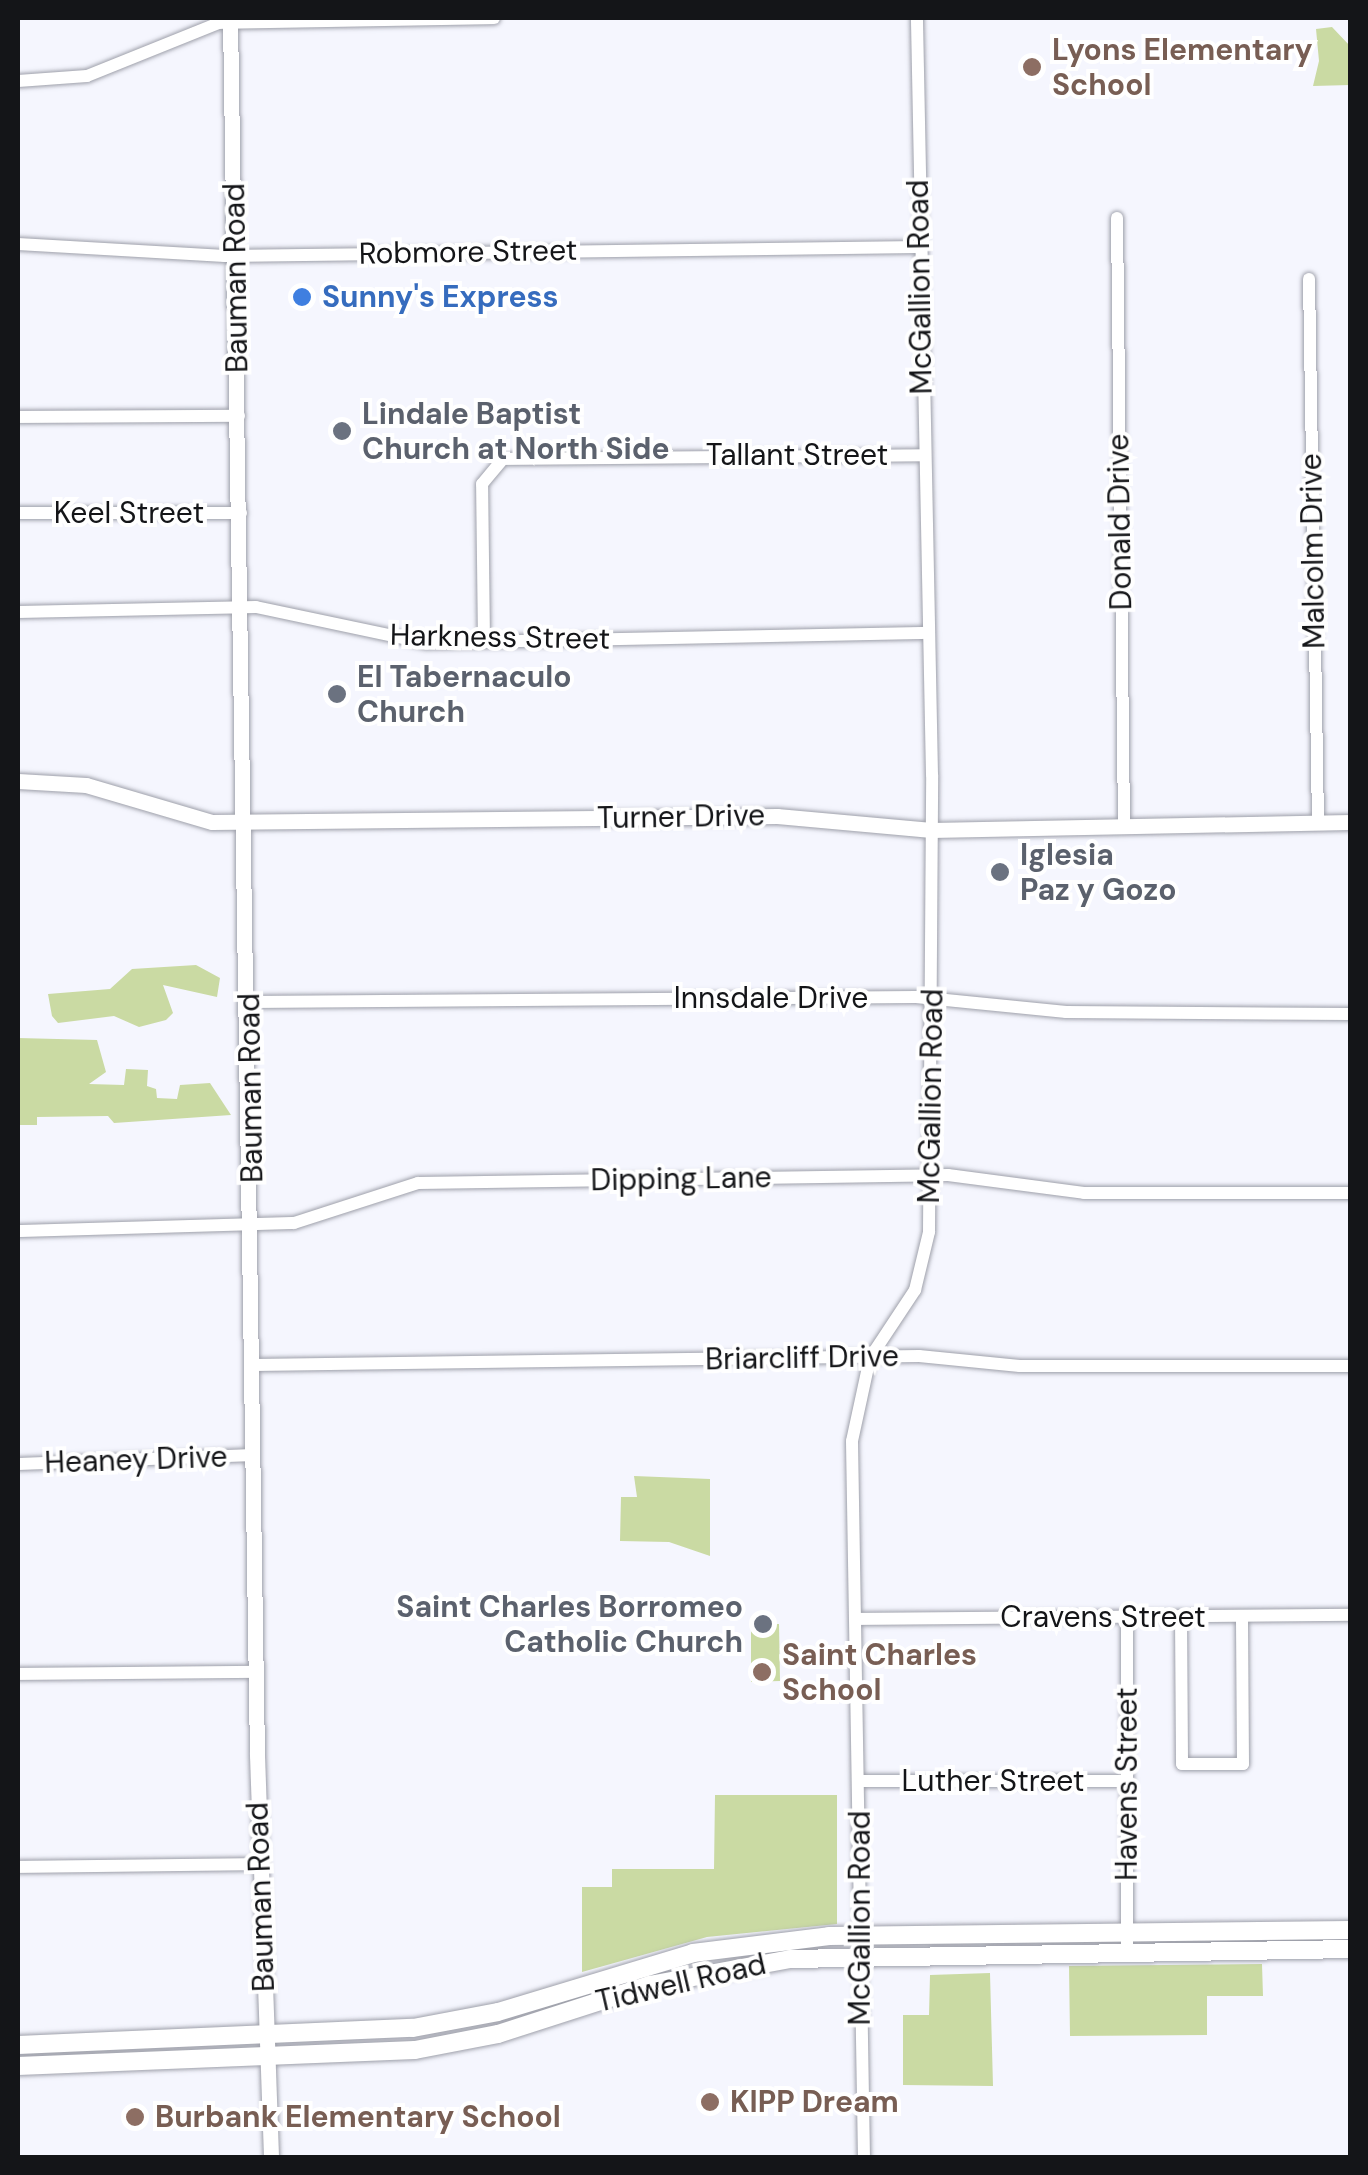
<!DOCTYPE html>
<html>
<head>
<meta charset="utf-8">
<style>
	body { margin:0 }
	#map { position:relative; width:1368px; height:2175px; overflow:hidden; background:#f5f6fe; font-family:"DM Sans",sans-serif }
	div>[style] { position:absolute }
	.green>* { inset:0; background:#cadaa3 }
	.roads { filter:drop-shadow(0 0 2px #9ea0aa) drop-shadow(0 0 2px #9ea0aa) }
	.minor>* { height:12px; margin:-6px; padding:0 6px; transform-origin:6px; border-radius:6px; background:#fff }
	.tertiary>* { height:15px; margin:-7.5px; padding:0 7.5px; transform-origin:7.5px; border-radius:7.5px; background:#fff }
	.secondary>* { height:18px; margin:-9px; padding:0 9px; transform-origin:9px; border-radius:9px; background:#fff }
	.dots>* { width:28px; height:28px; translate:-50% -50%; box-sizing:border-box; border:5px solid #fff; border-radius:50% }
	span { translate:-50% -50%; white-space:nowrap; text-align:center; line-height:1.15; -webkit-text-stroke:8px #fff; paint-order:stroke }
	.education-label { font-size:30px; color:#785e54; font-weight:700 }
	.left { translate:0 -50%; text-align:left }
	.street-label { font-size:30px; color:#141518 }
	.shop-label { font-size:30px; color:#366cbe; font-weight:700 }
	.worship-label { font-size:30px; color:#5b616d; font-weight:700 }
	.right { translate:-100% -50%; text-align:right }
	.frame { position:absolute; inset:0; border:20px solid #141518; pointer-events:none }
</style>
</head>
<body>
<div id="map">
	<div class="green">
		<i style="clip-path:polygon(1332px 27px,1350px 46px,1350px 85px,1313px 86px,1319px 61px,1316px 29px)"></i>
		<i style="clip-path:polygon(196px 965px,220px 978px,217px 997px,163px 985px,173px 1013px,166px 1020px,139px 1027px,114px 1016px,58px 1023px,52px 1016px,48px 994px,110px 989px,132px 969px)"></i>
		<i style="clip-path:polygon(18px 1038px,97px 1040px,106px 1072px,89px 1084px,124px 1085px,126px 1069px,148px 1070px,147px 1086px,156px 1089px,157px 1098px,177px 1099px,180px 1085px,210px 1083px,231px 1115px,114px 1123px,108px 1116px,37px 1117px,37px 1125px,18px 1125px)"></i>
		<i style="clip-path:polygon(634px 1476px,710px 1479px,710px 1556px,669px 1542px,620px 1541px,621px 1497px,637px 1497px)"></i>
		<i style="clip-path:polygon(779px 1624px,780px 1681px,751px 1682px,751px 1625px)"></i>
		<i style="clip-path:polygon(715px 1795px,837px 1795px,837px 1924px,707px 1937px,582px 1972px,582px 1887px,612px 1887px,612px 1869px,714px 1869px)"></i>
		<i style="clip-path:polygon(1262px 1964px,1263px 1996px,1207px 1996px,1207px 2035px,1070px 2036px,1069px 1966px)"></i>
		<i style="clip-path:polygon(990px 1973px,993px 2086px,903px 2085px,903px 2015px,929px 2015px,930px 1975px)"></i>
	</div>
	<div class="roads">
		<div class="minor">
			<i style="left:18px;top:81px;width:69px;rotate:-4.1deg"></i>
			<i style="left:87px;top:76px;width:142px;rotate:-21.9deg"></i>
			<i style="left:219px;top:23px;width:275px;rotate:-1deg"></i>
			<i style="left:1117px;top:218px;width:609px;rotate:89.34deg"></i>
			<i style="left:18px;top:244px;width:207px;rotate:3.3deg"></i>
			<i style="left:225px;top:256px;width:694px;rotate:-0.74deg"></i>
			<i style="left:1309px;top:279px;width:544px;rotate:89.05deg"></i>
			<i style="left:18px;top:417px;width:221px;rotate:-0.3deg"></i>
			<i style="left:18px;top:513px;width:223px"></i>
			<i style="left:18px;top:612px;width:238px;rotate:-1.2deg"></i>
			<i style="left:256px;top:607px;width:175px;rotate:11.9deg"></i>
			<i style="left:427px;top:643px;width:500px;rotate:-1.15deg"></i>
			<i style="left:484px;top:641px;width:157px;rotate:-90.7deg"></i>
			<i style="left:482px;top:484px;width:33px;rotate:-50deg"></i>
			<i style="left:503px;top:459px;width:419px;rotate:-0.5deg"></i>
			<i style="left:250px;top:1002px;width:666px;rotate:-0.43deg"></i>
			<i style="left:916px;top:997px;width:151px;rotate:5.7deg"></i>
			<i style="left:1066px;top:1012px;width:284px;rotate:0.4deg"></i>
			<i style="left:18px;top:1231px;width:276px;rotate:-1.7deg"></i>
			<i style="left:294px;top:1223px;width:130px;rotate:-17.9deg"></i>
			<i style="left:418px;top:1183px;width:530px;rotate:-0.86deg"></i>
			<i style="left:948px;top:1175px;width:137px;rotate:7.5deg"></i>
			<i style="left:1084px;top:1193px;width:266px"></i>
			<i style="left:254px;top:1365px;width:665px;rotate:-0.78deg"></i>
			<i style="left:919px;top:1356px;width:101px;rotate:5.7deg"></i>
			<i style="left:1020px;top:1366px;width:330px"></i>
			<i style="left:18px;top:1464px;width:236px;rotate:-2.2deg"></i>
			<i style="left:1127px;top:1616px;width:336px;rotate:90deg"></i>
			<i style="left:1181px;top:1616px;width:148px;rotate:89.6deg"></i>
			<i style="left:1182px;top:1764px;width:61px"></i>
			<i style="left:1243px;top:1764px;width:148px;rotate:-90.4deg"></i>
			<i style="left:855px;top:1619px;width:495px;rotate:-0.5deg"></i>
			<i style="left:18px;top:1674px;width:239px;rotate:-0.5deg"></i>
			<i style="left:859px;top:1781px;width:269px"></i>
			<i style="left:18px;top:1867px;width:242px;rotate:-0.7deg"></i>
			<i style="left:864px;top:2158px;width:717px;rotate:-90.96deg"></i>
			<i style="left:852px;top:1441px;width:85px;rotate:-77.8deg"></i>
			<i style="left:870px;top:1358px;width:82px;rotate:-56.5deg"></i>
			<i style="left:915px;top:1290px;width:60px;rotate:-76.4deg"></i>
			<i style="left:929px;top:1232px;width:457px;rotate:-89.6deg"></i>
			<i style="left:932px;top:775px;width:757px;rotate:-91.14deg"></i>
		</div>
		<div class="tertiary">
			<i style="left:230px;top:18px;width:1737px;rotate:89.11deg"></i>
			<i style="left:257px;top:1755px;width:403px;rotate:88deg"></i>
			<i style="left:18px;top:781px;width:68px;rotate:3.4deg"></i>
			<i style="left:86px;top:785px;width:131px;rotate:16.4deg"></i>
			<i style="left:212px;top:822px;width:565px;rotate:-0.61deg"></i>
			<i style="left:777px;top:816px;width:155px;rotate:5.2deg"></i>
			<i style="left:931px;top:830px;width:419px;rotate:-1.1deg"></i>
		</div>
		<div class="secondary">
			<i style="left:18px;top:2045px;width:395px;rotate:-2.5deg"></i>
			<i style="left:413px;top:2028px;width:86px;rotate:-10.7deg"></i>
			<i style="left:498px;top:2012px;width:204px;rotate:-16.8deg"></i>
			<i style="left:693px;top:1953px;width:137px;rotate:-7.1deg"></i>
			<i style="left:829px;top:1936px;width:521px;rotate:-0.66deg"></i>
			<i style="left:18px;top:2066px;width:397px;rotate:-2.3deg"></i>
			<i style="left:415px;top:2050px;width:85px;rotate:-10.9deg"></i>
			<i style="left:498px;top:2034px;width:160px;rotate:-17.9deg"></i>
			<i style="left:650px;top:1985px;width:142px;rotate:-10.5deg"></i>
			<i style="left:790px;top:1959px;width:560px;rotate:-1.02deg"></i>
		</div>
	</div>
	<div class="dots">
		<i style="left:1032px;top:67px;background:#8d6e63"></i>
		<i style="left:302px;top:297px;background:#3f7fe0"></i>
		<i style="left:342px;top:431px;background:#6b7280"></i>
		<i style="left:337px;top:694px;background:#6b7280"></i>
		<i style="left:1000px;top:872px;background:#6b7280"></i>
		<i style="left:763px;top:1624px;background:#6b7280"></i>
		<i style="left:762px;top:1672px;background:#8d6e63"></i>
		<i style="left:710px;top:2102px;background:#8d6e63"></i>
		<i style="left:135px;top:2117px;background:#8d6e63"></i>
	</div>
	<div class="education-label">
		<span class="left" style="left:1052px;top:67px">Lyons Elementary<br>School</span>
		<span class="left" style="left:782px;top:1672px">Saint Charles<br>School</span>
		<span class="left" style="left:730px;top:2102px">KIPP Dream</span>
		<span class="left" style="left:155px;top:2117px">Burbank Elementary School</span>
	</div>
	<div class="street-label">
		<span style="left:468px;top:252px;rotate:-1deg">Robmore Street</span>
		<span style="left:236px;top:278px;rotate:-91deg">Bauman Road</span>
		<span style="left:920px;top:287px;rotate:-91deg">McGallion Road</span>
		<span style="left:797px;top:455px">Tallant Street</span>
		<span style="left:129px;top:513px">Keel Street</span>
		<span style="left:1120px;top:522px;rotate:-91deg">Donald Drive</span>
		<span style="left:1313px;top:551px;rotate:-91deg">Malcolm Drive</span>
		<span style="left:500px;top:637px;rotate:1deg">Harkness Street</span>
		<span style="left:681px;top:817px;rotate:-1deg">Turner Drive</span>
		<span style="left:771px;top:998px">Innsdale Drive</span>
		<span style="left:251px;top:1088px;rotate:-91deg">Bauman Road</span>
		<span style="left:931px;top:1096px;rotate:-89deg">McGallion Road</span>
		<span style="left:681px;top:1179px;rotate:-1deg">Dipping Lane</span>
		<span style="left:802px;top:1358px;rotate:-1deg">Briarcliff Drive</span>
		<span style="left:136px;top:1460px;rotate:-2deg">Heaney Drive</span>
		<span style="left:1103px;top:1617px">Cravens Street</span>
		<span style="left:993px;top:1781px">Luther Street</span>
		<span style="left:1127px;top:1784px;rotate:-90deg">Havens Street</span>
		<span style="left:261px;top:1897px;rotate:-92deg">Bauman Road</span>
		<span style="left:860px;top:1918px;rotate:-90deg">McGallion Road</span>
		<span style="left:681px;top:1983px;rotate:-13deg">Tidwell Road</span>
	</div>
	<div class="shop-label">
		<span class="left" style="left:322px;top:297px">Sunny's Express</span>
	</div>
	<div class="worship-label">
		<span class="left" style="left:362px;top:431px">Lindale Baptist<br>Church at North Side</span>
		<span class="left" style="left:357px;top:694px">El Tabernaculo<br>Church</span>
		<span class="left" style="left:1020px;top:872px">Iglesia<br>Paz y Gozo</span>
		<span class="right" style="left:743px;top:1624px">Saint Charles Borromeo<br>Catholic Church</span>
	</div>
	<div class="frame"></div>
</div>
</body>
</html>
